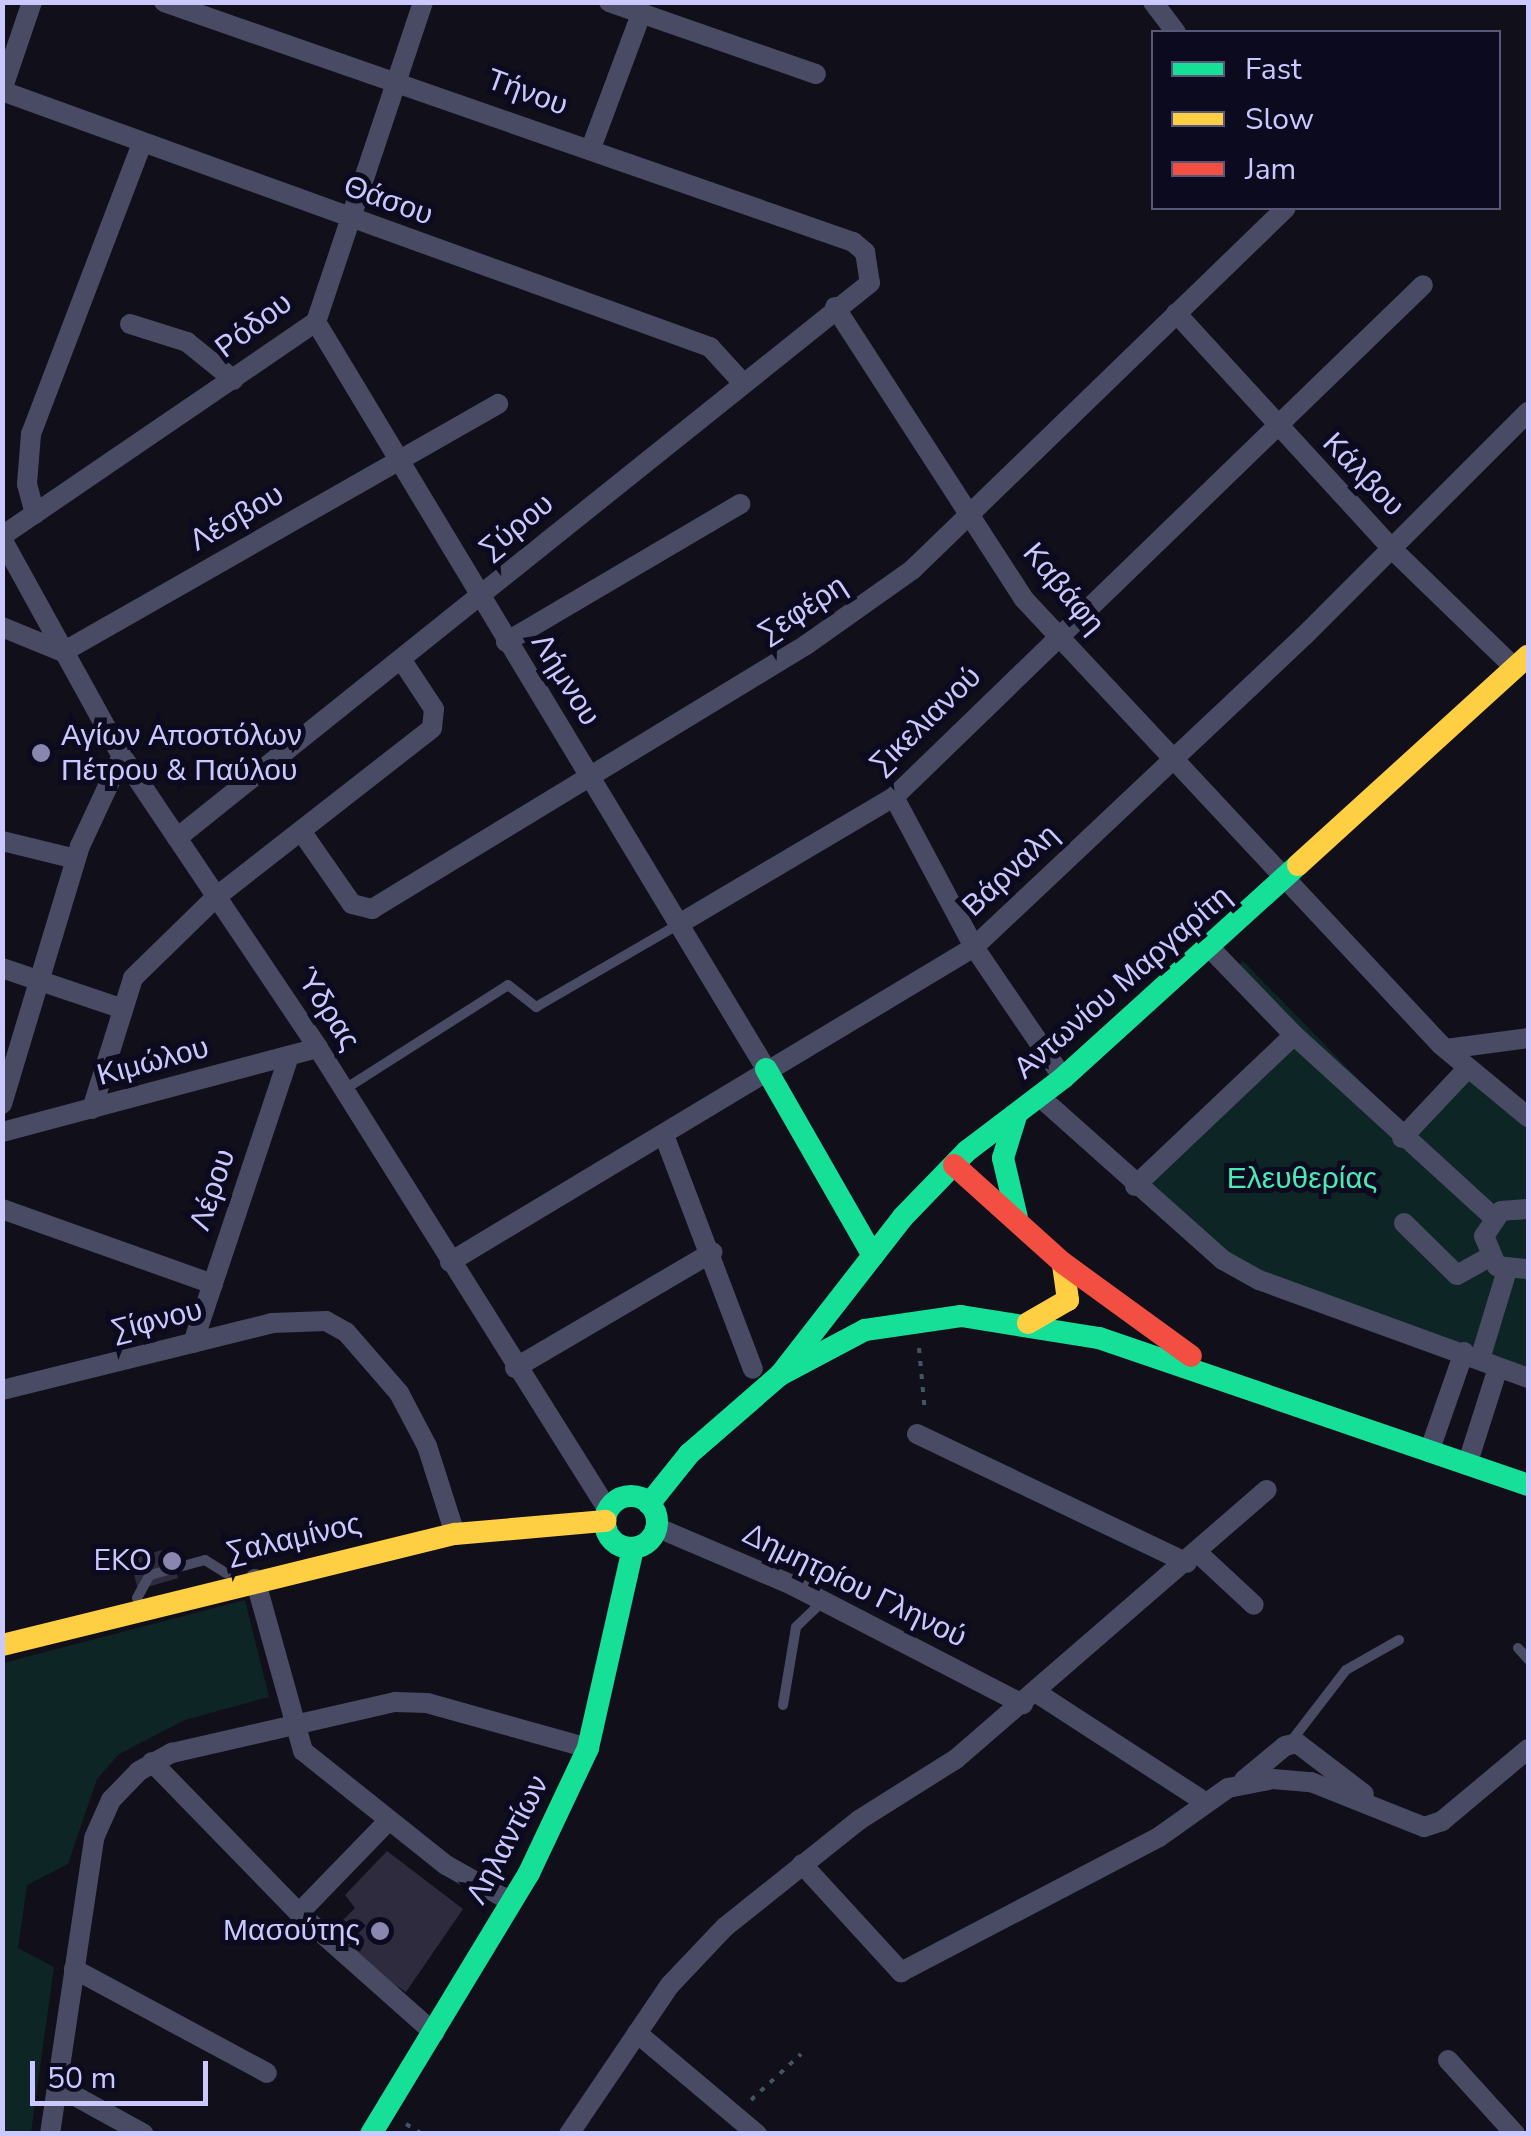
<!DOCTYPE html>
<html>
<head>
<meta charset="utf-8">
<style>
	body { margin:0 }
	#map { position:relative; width:1531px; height:2136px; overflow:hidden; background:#100f1a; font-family:"Nunito Sans",sans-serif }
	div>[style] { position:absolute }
	.green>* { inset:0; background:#0d2524 }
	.building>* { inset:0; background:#2d2b3d }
	.path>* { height:4px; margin-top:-2px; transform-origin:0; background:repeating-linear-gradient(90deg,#425562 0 5px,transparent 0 13px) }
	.lane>* { height:10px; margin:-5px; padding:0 5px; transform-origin:5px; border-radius:5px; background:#494a63 }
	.street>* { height:20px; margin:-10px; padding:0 10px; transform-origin:10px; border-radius:10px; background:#494a63 }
	.fast>* { height:22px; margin:-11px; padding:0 11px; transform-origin:11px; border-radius:11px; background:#16e098 }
	.fast>.ring { margin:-11px; padding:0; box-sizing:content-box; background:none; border:22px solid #16e098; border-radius:50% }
	.slow>* { height:22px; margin:-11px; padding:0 11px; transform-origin:11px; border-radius:11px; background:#ffcf43 }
	.jam>* { height:22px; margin:-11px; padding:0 11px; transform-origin:11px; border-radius:11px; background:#f24e42 }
	.dots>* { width:28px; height:28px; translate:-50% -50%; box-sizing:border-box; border:5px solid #0c0a1f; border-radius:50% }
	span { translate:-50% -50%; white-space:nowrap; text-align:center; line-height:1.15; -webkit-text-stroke:10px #0c0a1f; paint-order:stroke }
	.street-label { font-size:30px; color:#cac8ff }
	.poi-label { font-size:30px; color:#cac8ff }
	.left { translate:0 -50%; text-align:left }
	.right { translate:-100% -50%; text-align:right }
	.park-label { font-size:30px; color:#49eab6 }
	.frame { position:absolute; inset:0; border:5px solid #cac8ff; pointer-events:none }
	.legend { position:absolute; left:1151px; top:30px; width:350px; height:180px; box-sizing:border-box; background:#0c0a1f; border:2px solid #585679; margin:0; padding:12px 18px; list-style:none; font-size:30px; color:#cac8ff }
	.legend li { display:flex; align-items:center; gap:20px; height:50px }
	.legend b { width:50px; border:2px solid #585679 }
	.scale { position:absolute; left:30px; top:2061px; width:178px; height:45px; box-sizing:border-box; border:5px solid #cac8ff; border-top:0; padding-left:12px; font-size:30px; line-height:35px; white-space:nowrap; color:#cac8ff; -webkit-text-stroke:8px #0c0a1f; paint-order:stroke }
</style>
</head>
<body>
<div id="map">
	<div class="green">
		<i style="clip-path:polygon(1243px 961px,1402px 1124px,1460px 1061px,1528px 1117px,1528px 1378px,1259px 1280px,1135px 1186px,1294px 1036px,1233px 970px)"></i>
		<i style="clip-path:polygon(245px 1600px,269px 1697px,185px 1720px,119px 1754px,97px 1779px,68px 1864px,27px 1885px,18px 1948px,54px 1967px,31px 2133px,3px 2134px,3px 1663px)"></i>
	</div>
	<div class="building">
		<i style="clip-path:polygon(170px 1548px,178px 1578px,138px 1590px,130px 1559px)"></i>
		<i style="clip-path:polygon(387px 1851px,463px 1909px,406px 1992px,363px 1964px,331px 1932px,355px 1908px,345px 1895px)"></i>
	</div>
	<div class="path">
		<i style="left:919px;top:1348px;width:65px;rotate:84.7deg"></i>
		<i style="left:751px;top:2100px;width:68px;rotate:-42.6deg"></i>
		<i style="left:406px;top:2124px;width:19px;rotate:32deg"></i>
	</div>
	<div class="lane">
		<i style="left:345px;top:1089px;width:193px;rotate:-32.5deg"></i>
		<i style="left:508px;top:985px;width:36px;rotate:38deg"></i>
		<i style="left:536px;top:1007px;width:165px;rotate:-30.1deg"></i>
		<i style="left:137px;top:1598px;width:26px;rotate:-61deg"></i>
		<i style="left:150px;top:1575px;width:57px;rotate:-15.3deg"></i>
		<i style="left:205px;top:1560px;width:25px;rotate:32deg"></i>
		<i style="left:1518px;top:1648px;width:15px;rotate:48deg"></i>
		<i style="left:783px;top:1705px;width:79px;rotate:-80.5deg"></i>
		<i style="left:796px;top:1627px;width:37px;rotate:-44deg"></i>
		<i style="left:1289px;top:1744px;width:93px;rotate:-52.4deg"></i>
		<i style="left:1346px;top:1670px;width:61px;rotate:-29.5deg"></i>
	</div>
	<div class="street">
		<i style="left:164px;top:2px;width:730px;rotate:19.2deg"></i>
		<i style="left:853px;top:242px;width:16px;rotate:40deg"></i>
		<i style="left:865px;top:252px;width:31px;rotate:81deg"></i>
		<i style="left:870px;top:283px;width:888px;rotate:141.31deg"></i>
		<i style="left:609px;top:2px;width:219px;rotate:19.2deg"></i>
		<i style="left:1153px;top:2px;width:38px;rotate:53deg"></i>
		<i style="left:2px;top:90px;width:93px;rotate:-71.2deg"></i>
		<i style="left:2px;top:91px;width:753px;rotate:19.88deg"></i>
		<i style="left:710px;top:347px;width:47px;rotate:47.6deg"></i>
		<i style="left:591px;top:148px;width:143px;rotate:-69.5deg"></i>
		<i style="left:835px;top:307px;width:346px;rotate:57.1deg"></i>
		<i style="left:1023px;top:598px;width:612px;rotate:46.92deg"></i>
		<i style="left:1441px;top:1045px;width:113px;rotate:39.6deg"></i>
		<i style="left:1176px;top:313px;width:319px;rotate:47.5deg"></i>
		<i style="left:1391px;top:548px;width:173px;rotate:44.1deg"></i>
		<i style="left:316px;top:322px;width:872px;rotate:58.93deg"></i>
		<i style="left:130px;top:324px;width:60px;rotate:17.5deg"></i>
		<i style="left:187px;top:342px;width:60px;rotate:39deg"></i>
		<i style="left:35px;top:514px;width:31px;rotate:-105deg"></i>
		<i style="left:27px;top:484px;width:50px;rotate:-85.4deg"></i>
		<i style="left:31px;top:434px;width:311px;rotate:-69.1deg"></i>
		<i style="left:2px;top:536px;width:380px;rotate:-34.3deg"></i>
		<i style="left:316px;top:322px;width:337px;rotate:-71.5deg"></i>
		<i style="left:2px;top:539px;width:248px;rotate:61.1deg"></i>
		<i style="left:122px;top:756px;width:352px;rotate:56.1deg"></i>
		<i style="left:318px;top:1048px;width:545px;rotate:57.88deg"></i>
		<i style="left:2px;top:627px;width:66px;rotate:22.3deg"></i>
		<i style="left:63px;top:652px;width:501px;rotate:-29.69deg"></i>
		<i style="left:506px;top:642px;width:272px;rotate:-30.5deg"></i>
		<i style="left:894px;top:797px;width:170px;rotate:61.9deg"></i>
		<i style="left:974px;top:947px;width:158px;rotate:55.8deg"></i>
		<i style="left:301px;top:831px;width:89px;rotate:55.1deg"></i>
		<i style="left:352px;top:904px;width:21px;rotate:14deg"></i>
		<i style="left:372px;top:909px;width:508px;rotate:-31.31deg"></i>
		<i style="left:806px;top:645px;width:130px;rotate:-35.3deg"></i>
		<i style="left:912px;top:570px;width:520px;rotate:-44.07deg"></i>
		<i style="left:2px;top:841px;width:76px;rotate:13.7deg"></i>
		<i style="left:679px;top:924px;width:250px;rotate:-30.6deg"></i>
		<i style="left:894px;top:797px;width:736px;rotate:-44.06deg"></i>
		<i style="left:2px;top:968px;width:128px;rotate:18.7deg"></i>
		<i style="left:1294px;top:1035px;width:270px;rotate:42.4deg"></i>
		<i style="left:1446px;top:1049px;width:83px;rotate:-7.6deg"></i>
		<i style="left:1040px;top:1097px;width:245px;rotate:41.7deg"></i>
		<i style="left:1223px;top:1260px;width:41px;rotate:29.1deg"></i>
		<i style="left:1259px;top:1280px;width:286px;rotate:20deg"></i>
		<i style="left:2px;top:1104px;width:270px;rotate:-73.2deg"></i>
		<i style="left:80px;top:846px;width:99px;rotate:-65deg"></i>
		<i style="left:92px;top:1109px;width:137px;rotate:-72.6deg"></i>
		<i style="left:133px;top:978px;width:116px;rotate:-44.3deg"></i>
		<i style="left:216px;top:897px;width:274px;rotate:-38deg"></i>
		<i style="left:432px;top:728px;width:19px;rotate:-84deg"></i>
		<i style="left:434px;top:709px;width:60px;rotate:-123.4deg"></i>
		<i style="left:2px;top:1132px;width:327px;rotate:-14.9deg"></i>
		<i style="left:664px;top:1135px;width:250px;rotate:69.2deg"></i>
		<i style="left:1402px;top:1138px;width:96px;rotate:-46.7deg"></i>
		<i style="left:1135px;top:1186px;width:219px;rotate:-43.5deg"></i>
		<i style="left:1294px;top:1035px;width:121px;rotate:-134deg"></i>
		<i style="left:2px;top:1209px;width:224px;rotate:19.6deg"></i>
		<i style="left:1528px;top:1209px;width:27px;rotate:176deg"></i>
		<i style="left:1501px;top:1211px;width:30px;rotate:124deg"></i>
		<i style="left:1484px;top:1236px;width:33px;rotate:67deg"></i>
		<i style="left:1497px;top:1266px;width:31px;rotate:6deg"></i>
		<i style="left:1404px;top:1223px;width:74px;rotate:44.5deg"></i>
		<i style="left:1457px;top:1275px;width:37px;rotate:-29deg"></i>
		<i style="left:450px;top:1262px;width:611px;rotate:-31.01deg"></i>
		<i style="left:974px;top:947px;width:453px;rotate:-43.3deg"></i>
		<i style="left:1304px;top:636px;width:317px;rotate:-45deg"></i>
		<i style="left:193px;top:1343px;width:303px;rotate:-71.5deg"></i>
		<i style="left:1480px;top:1359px;width:93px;rotate:-73.1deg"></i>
		<i style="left:515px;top:1368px;width:229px;rotate:-30.4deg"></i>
		<i style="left:2px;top:1390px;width:278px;rotate:-13.9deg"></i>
		<i style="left:272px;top:1323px;width:54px;rotate:-2.1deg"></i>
		<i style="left:326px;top:1321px;width:23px;rotate:29deg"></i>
		<i style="left:346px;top:1332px;width:81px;rotate:49deg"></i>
		<i style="left:399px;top:1393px;width:60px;rotate:62.2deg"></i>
		<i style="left:427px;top:1446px;width:92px;rotate:72.3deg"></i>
		<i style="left:917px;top:1434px;width:299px;rotate:25.5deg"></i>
		<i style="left:1429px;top:1452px;width:106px;rotate:-70.7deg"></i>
		<i style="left:1467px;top:1465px;width:102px;rotate:-72.3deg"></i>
		<i style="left:656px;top:1527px;width:148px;rotate:23.1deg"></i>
		<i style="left:792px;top:1585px;width:260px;rotate:27.3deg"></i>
		<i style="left:1198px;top:1553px;width:76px;rotate:42.9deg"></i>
		<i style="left:255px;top:1579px;width:179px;rotate:74.4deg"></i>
		<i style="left:303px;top:1751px;width:183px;rotate:38.6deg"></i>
		<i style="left:446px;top:1865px;width:76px;rotate:29.3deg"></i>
		<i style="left:1037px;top:1693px;width:198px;rotate:33deg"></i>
		<i style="left:152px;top:1762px;width:211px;rotate:45.8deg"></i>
		<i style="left:299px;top:1913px;width:181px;rotate:41.6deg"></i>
		<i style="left:1244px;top:1780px;width:53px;rotate:-39.7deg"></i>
		<i style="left:1285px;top:1746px;width:12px;rotate:-14deg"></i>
		<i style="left:1297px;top:1743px;width:84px;rotate:37.3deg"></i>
		<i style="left:802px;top:1864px;width:147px;rotate:47.5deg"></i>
		<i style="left:901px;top:1972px;width:291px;rotate:-27.6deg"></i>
		<i style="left:1159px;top:1837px;width:85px;rotate:-35.4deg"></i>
		<i style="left:1228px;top:1788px;width:46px;rotate:-11.3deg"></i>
		<i style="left:1273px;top:1779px;width:38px;rotate:5deg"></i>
		<i style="left:1311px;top:1782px;width:122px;rotate:21.7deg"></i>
		<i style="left:1424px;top:1827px;width:19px;rotate:-18deg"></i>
		<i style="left:1442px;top:1821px;width:112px;rotate:-39.9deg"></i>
		<i style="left:299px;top:1913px;width:129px;rotate:-45.9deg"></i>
		<i style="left:74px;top:1969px;width:219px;rotate:28.3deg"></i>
		<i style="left:637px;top:2033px;width:157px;rotate:40.1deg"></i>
		<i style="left:1448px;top:2060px;width:100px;rotate:47.8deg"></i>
		<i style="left:57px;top:2086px;width:99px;rotate:28.9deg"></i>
		<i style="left:50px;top:2134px;width:299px;rotate:-81.5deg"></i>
		<i style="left:94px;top:1838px;width:42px;rotate:-65.9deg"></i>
		<i style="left:111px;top:1800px;width:40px;rotate:-46deg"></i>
		<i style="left:139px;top:1771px;width:38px;rotate:-29deg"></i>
		<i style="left:172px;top:1753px;width:229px;rotate:-12.9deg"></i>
		<i style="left:395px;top:1702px;width:32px;rotate:2deg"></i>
		<i style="left:427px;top:1703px;width:167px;rotate:15.6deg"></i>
		<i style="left:569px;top:2134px;width:180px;rotate:-55.9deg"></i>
		<i style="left:670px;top:1985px;width:80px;rotate:-46.5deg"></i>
		<i style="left:725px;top:1927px;width:171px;rotate:-38.6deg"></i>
		<i style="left:859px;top:1820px;width:115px;rotate:-32.2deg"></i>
		<i style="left:956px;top:1759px;width:411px;rotate:-40.9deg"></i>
	</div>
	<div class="fast">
		<i style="left:766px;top:1069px;width:215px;rotate:60.2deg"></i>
		<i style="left:1016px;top:1116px;width:44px;rotate:107.2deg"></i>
		<i style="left:1003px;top:1158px;width:62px;rotate:76.9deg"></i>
		<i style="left:780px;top:1375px;width:200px;rotate:-52.1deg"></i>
		<i style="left:903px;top:1217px;width:92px;rotate:-45.9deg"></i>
		<i style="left:967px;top:1151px;width:121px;rotate:-37.2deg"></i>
		<i style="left:1063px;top:1078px;width:317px;rotate:-42.2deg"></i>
		<i class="ring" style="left:605px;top:1496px;width:30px;height:30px"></i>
		<i style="left:649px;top:1504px;width:64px;rotate:-51.3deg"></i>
		<i style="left:689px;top:1454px;width:121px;rotate:-41deg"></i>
		<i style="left:780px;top:1375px;width:96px;rotate:-27.9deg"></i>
		<i style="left:865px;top:1330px;width:97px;rotate:-8.3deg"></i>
		<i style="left:961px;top:1316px;width:140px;rotate:9.1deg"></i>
		<i style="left:1099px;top:1338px;width:453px;rotate:18.9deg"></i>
		<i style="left:371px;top:2134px;width:305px;rotate:-58.8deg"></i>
		<i style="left:529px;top:1873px;width:138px;rotate:-64.7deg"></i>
		<i style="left:588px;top:1748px;width:205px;rotate:-77.3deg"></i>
	</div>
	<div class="slow">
		<i style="left:1298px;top:865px;width:311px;rotate:-42.3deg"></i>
		<i style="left:1028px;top:1323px;width:46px;rotate:-29.9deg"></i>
		<i style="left:1068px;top:1300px;width:37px;rotate:-98deg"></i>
		<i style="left:2px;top:1645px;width:466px;rotate:-13.8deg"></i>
		<i style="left:455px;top:1534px;width:151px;rotate:-5deg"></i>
	</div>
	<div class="jam">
		<i style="left:954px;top:1165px;width:147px;rotate:42deg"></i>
		<i style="left:1063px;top:1263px;width:158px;rotate:36deg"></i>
	</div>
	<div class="dots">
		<i style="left:41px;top:753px;background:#8987af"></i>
		<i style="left:172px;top:1561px;background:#8987af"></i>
		<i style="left:380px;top:1931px;background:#8987af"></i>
	</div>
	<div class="street-label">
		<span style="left:527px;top:93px;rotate:20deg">Τήνου</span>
		<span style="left:388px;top:201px;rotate:20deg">Θάσου</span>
		<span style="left:254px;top:326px;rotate:-37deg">Ρόδου</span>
		<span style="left:1363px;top:475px;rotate:46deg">Κάλβου</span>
		<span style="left:237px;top:518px;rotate:-30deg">Λέσβου</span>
		<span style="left:517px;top:527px;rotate:-39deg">Σύρου</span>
		<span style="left:1063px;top:589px;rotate:50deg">Καβάφη</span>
		<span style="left:803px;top:610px;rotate:-33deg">Σεφέρη</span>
		<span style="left:565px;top:680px;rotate:58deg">Λήμνου</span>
		<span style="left:926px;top:721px;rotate:-44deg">Σικελιανού</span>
		<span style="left:1011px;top:871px;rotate:-43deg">Βάρναλη</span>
		<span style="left:1123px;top:983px;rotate:-41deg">Αντωνίου Μαργαρίτη</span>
		<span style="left:327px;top:1009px;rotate:57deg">Ύδρας</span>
		<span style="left:153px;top:1062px;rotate:-15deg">Κιμώλου</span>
		<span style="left:213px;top:1190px;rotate:-71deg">Λέρου</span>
		<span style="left:157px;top:1321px;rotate:-14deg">Σίφνου</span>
		<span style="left:294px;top:1539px;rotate:-13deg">Σαλαμίνος</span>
		<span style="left:854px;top:1586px;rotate:26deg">Δημητρίου Γληνού</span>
		<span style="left:508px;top:1840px;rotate:-62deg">Ληλαντίων</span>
	</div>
	<div class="poi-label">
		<span class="left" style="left:61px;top:753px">Αγίων Αποστόλων<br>Πέτρου &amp; Παύλου</span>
		<span class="right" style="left:152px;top:1561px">EKO</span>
		<span class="right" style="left:360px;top:1931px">Μασούτης</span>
	</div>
	<div class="park-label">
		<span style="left:1302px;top:1179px">Ελευθερίας</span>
	</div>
	<div class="frame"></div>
	<ul class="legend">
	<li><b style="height:12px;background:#16e098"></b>Fast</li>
	<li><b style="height:12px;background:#ffcf43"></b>Slow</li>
	<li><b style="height:12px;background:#f24e42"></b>Jam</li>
	</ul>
	<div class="scale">50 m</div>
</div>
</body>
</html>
